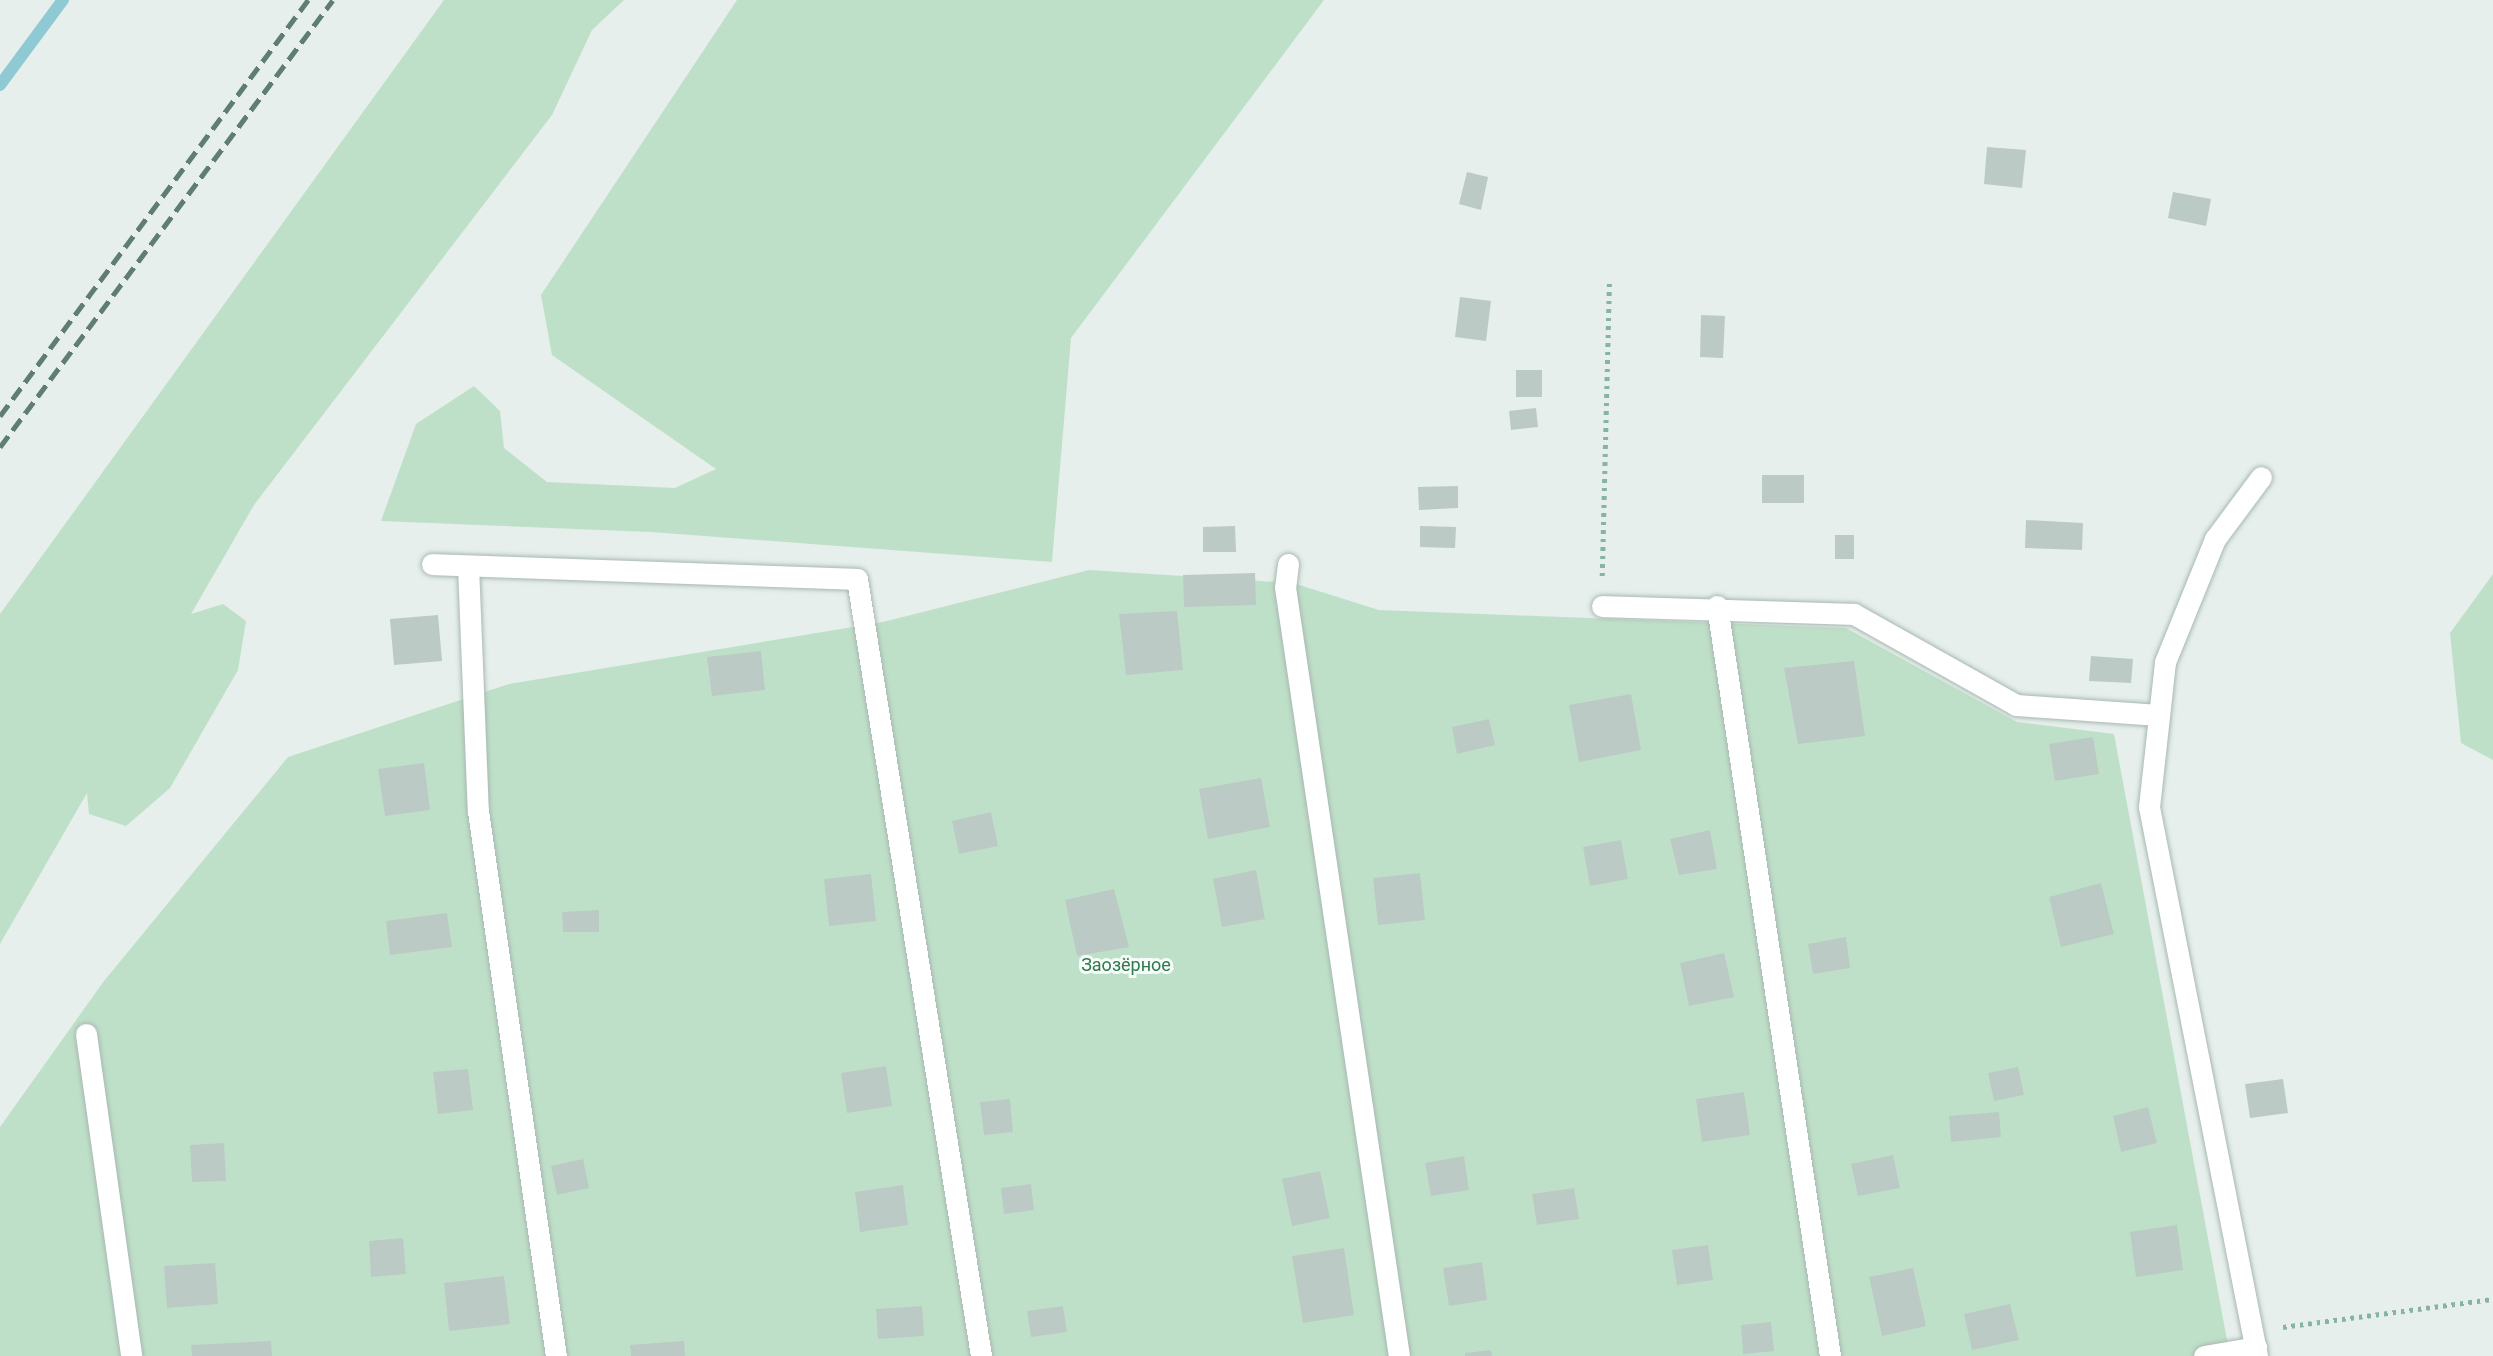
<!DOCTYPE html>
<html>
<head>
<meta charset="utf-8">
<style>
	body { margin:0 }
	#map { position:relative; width:2493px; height:1356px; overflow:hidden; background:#e6efeb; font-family:Roboto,sans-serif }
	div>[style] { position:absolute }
	.green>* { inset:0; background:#bfe0c8 }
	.stream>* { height:12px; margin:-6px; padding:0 6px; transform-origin:6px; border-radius:6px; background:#8ec9d4 }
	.building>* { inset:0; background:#bbcac4 }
	.path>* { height:4.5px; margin-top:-2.25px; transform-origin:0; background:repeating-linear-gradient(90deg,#86b3a5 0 3.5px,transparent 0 8.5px) }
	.roads { filter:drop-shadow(0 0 2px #a8b8b2) drop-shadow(0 0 2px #a8b8b2) }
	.street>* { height:21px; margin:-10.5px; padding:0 10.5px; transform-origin:10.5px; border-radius:10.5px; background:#fff }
	.rail>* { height:5px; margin-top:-2.5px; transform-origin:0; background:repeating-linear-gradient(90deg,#5f7d75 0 14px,transparent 0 21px) }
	span { translate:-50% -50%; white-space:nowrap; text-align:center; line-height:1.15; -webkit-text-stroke:6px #f7fbf9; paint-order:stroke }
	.park-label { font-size:18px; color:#2d7a4b }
</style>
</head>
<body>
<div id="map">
	<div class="green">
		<i style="clip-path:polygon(444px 0,624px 0,592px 30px,552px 115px,254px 505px,191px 614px,223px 604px,246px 621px,238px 670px,170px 788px,126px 826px,89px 814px,87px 793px,0 944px,0 614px)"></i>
		<i style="clip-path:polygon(737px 0,1324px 0,1071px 338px,1052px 562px,651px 532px,381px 521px,416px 424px,474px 386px,500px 411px,504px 448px,547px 482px,675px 488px,716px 469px,552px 355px,541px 295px)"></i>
		<i style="clip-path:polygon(1089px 570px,1293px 583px,1379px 610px,1846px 628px,2017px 722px,2114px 734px,2230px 1356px,0 1356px,0 1127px,104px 981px,288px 757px,509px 684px,883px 622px)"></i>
		<i style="clip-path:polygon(2493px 574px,2493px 760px,2461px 743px,2450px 633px)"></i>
	</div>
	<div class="stream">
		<i style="left:0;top:85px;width:106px;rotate:-53.5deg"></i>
	</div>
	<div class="building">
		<i style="clip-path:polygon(1987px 147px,2026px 150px,2022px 188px,1984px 184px)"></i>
		<i style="clip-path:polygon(1467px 172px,1488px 177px,1481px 210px,1459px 204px)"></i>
		<i style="clip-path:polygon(2173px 192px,2211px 199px,2206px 226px,2168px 218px)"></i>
		<i style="clip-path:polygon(1460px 297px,1491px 301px,1486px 341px,1455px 337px)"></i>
		<i style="clip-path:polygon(1701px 315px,1725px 316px,1723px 358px,1700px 357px)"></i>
		<i style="clip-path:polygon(1516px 370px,1542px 370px,1542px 397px,1516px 397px)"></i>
		<i style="clip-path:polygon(1536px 408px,1538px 427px,1511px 430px,1509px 411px)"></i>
		<i style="clip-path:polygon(1762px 475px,1804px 475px,1804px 503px,1762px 503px)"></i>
		<i style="clip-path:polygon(1458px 486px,1458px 508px,1419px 510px,1418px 487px)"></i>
		<i style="clip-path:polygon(2026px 520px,2083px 523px,2082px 550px,2025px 548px)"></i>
		<i style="clip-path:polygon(1235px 526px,1236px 552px,1203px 552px,1203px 527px)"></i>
		<i style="clip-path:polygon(1420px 526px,1456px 527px,1455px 548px,1420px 547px)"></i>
		<i style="clip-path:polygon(1835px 535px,1854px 535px,1854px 559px,1835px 559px)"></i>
		<i style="clip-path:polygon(1255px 573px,1256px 605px,1184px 607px,1183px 575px)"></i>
		<i style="clip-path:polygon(1177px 611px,1183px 670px,1126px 675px,1119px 614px)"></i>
		<i style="clip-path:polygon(438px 615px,442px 661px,394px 665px,390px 619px)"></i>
		<i style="clip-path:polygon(761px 651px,765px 690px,712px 696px,707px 657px)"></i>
		<i style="clip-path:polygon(2091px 656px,2133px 659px,2131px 683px,2089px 681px)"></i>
		<i style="clip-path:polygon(1854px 661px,1865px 736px,1798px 744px,1784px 668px)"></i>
		<i style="clip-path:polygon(1631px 694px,1641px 750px,1579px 762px,1569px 705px)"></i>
		<i style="clip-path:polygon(1489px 719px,1495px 745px,1457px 754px,1452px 727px)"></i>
		<i style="clip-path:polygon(2093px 737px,2099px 774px,2055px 781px,2049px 744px)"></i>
		<i style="clip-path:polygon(424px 763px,430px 810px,385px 816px,378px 769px)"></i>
		<i style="clip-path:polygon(1261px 778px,1270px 827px,1208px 839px,1199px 789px)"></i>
		<i style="clip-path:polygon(991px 812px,998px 846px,959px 854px,952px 821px)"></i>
		<i style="clip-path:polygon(1710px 830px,1717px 869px,1679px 875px,1670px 839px)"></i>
		<i style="clip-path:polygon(1621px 840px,1628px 879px,1590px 886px,1583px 847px)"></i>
		<i style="clip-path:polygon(1256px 870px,1265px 919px,1222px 927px,1213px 879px)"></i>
		<i style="clip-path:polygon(1420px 873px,1425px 920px,1378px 925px,1373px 878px)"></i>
		<i style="clip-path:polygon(871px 874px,876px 921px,829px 926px,824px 879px)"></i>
		<i style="clip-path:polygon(2101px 883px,2114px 934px,2061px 947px,2049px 897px)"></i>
		<i style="clip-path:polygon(1114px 889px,1129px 947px,1077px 956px,1065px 900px)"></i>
		<i style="clip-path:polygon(599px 910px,599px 932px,563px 932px,562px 912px)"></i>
		<i style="clip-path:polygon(447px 913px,452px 947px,390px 955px,386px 921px)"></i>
		<i style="clip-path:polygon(1846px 937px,1850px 968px,1813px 974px,1808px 944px)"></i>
		<i style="clip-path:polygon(1724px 953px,1734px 997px,1689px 1006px,1680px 963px)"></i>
		<i style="clip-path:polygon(886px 1066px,892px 1106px,847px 1113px,841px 1073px)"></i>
		<i style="clip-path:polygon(2018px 1067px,2024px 1095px,1994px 1101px,1988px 1073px)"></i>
		<i style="clip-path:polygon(468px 1069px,473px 1110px,438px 1114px,433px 1072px)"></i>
		<i style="clip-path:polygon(2283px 1079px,2288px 1113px,2250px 1118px,2245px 1084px)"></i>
		<i style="clip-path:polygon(1744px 1092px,1750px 1135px,1702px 1142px,1696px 1099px)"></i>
		<i style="clip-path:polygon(1010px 1099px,1013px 1132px,984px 1135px,980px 1102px)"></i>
		<i style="clip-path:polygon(2148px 1107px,2157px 1143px,2121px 1152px,2113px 1116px)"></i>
		<i style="clip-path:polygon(1999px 1112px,2001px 1137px,1951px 1142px,1949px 1116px)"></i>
		<i style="clip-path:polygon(224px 1143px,226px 1181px,192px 1182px,190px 1145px)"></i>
		<i style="clip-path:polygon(1893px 1155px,1900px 1188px,1858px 1196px,1851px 1164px)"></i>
		<i style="clip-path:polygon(1464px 1156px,1469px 1190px,1431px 1196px,1425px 1163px)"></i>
		<i style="clip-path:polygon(583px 1159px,589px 1188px,557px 1195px,551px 1166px)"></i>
		<i style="clip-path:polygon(1320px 1171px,1330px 1218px,1292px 1226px,1282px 1179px)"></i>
		<i style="clip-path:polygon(1031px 1184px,1034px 1210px,1004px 1214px,1001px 1188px)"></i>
		<i style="clip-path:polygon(903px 1185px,908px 1225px,860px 1232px,855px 1192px)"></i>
		<i style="clip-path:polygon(1574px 1188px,1579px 1219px,1537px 1225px,1532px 1194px)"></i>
		<i style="clip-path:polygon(2177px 1225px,2183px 1270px,2136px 1277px,2130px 1232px)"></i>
		<i style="clip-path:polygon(403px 1238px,406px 1274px,371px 1277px,369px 1241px)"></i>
		<i style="clip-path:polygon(1708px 1245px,1713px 1280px,1677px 1285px,1672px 1250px)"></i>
		<i style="clip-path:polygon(1344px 1248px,1354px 1315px,1303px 1323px,1292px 1256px)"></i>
		<i style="clip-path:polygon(1482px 1262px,1487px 1300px,1449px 1306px,1443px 1268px)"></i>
		<i style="clip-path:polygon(215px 1263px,218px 1304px,167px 1308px,164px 1266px)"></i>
		<i style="clip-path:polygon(1913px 1268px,1926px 1326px,1882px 1336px,1869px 1277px)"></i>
		<i style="clip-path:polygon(504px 1276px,510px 1324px,449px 1331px,444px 1283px)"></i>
		<i style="clip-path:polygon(2010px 1304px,2019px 1340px,1972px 1350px,1964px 1314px)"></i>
		<i style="clip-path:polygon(922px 1306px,924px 1336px,878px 1339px,876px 1309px)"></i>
		<i style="clip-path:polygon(1063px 1306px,1067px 1332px,1031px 1337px,1027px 1311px)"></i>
		<i style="clip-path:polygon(1771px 1322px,1774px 1351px,1743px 1354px,1741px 1325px)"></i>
		<i style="clip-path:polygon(271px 1341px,272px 1356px,192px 1356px,191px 1345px)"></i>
		<i style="clip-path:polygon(684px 1341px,685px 1356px,631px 1356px,630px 1345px)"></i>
		<i style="clip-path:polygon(1491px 1350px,1492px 1356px,1465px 1356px,1465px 1353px)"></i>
	</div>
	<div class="path">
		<i style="left:1602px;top:576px;width:296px;rotate:-88.6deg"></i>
		<i style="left:2283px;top:1327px;width:212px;rotate:-7.6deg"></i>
	</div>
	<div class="roads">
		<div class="street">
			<i style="left:432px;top:564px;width:425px;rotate:2deg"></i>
			<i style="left:857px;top:579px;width:787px;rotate:80.93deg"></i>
			<i style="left:1288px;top:564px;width:23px;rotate:97deg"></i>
			<i style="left:1285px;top:587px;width:777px;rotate:81.57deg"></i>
			<i style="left:468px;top:566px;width:245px;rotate:87.7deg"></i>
			<i style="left:478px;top:811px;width:551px;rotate:81.86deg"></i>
			<i style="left:1602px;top:606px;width:252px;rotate:1.8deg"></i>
			<i style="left:1854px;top:614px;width:186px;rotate:29.3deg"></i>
			<i style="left:2016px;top:705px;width:143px;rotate:4deg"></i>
			<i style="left:1717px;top:606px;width:758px;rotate:81.43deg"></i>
			<i style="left:86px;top:1034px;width:325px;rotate:82deg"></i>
			<i style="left:2204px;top:1356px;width:53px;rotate:-9.8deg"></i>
			<i style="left:2257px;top:1356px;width:560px;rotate:-101.13deg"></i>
			<i style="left:2149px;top:807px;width:146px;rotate:-83.7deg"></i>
			<i style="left:2165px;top:662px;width:133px;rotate:-67.9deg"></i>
			<i style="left:2215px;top:539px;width:77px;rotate:-53.4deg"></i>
		</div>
	</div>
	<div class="rail">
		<i style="left:0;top:416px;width:518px;rotate:-53.48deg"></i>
		<i style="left:0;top:447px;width:557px;rotate:-53.32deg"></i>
	</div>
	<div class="park-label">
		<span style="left:1126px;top:965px">Заозёрное</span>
	</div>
</div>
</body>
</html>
